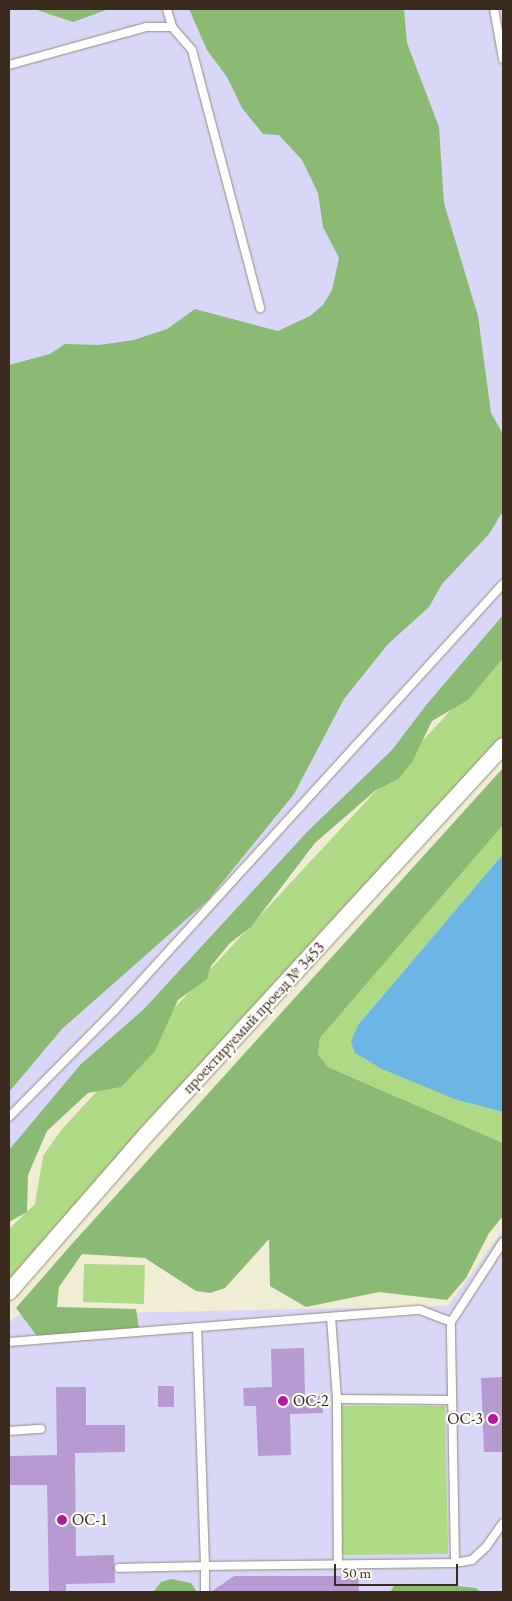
<!DOCTYPE html>
<html>
<head>
<meta charset="utf-8">
<style>
	body { margin:0 }
	#map { position:relative; width:512px; height:1601px; overflow:hidden; background:#f1ecd4; font-family:"EB Garamond",serif }
	div>[style] { position:absolute }
	.built>* { inset:0; background:#d8d7f8 }
	.green>* { inset:0; background:#aeda86 }
	.forest>* { inset:0; background:#8aba73 }
	.water>* { inset:0; background:#6cb6e5 }
	.building>* { inset:0; background:#b89ad2 }
	.roads { filter:drop-shadow(0 0 1px #968b79) drop-shadow(0 0 1px #968b79) }
	.lane>* { height:8px; margin:-4px; padding:0 4px; transform-origin:4px; border-radius:4px; background:#fff }
	.street>* { height:16px; margin:-8px; padding:0 8px; transform-origin:8px; border-radius:8px; background:#fff }
	.dots>* { width:14px; height:14px; translate:-50% -50%; box-sizing:border-box; border:2px solid #fdfcf7; border-radius:50% }
	span { translate:-50% -50%; white-space:nowrap; text-align:center; line-height:1.15; -webkit-text-stroke:4.5px #fdfcf7; paint-order:stroke }
	.street-label { font-size:16px; color:#3b2a1e }
	.poi-label { font-size:16px; color:#3b2a1e }
	.left { translate:0 -50%; text-align:left }
	.right { translate:-100% -50%; text-align:right }
	.frame { position:absolute; inset:0; border:10px solid #3b2a1e; pointer-events:none }
	.scale { position:absolute; left:334px; top:1564px; width:124px; height:22px; box-sizing:border-box; border:2px solid #3b2a1e; border-top:0; padding-left:6px; font-size:15px; line-height:18px; white-space:nowrap; color:#3b2a1e; -webkit-text-stroke:4px #fdfcf7; paint-order:stroke }
</style>
</head>
<body>
<div id="map">
	<div class="built">
		<i style="clip-path:polygon(9px 9px,503px 9px,503px 637px,9px 1157px)"></i>
		<i style="clip-path:polygon(503px 1230px,503px 1592px,9px 1592px,9px 1323px,18px 1315px,448px 1306px)"></i>
	</div>
	<div class="green">
		<i style="clip-path:polygon(503px 654px,503px 736px,9px 1281px,9px 1229px,35px 1204px,43px 1156px,62px 1129px)"></i>
		<i style="clip-path:polygon(503px 825px,503px 854px,358px 1025px,364px 1059px,457px 1100px,503px 1112px,503px 1143px,328px 1067px,318px 1054px,320px 1038px)"></i>
		<i style="clip-path:polygon(84px 1264px,145px 1265px,144px 1304px,83px 1302px)"></i>
		<i style="clip-path:polygon(341px 1406px,445px 1406px,448px 1554px,342px 1555px)"></i>
	</div>
	<div class="forest">
		<i style="clip-path:polygon(34px 9px,109px 9px,73px 22px)"></i>
		<i style="clip-path:polygon(189px 9px,404px 9px,407px 43px,439px 127px,444px 203px,478px 316px,491px 413px,503px 434px,503px 511px,489px 534px,442px 584px,429px 607px,388px 644px,344px 699px,294px 794px,207px 901px,62px 1029px,9px 1092px,9px 365px,50px 354px,65px 344px,99px 345px,134px 340px,167px 329px,195px 309px,278px 331px,310px 316px,323px 305px,332px 290px,339px 258px,323px 227px,318px 193px,302px 160px,279px 135px,263px 134px,242px 108px,227px 77px,207px 50px)"></i>
		<i style="clip-path:polygon(503px 615px,503px 658px,468px 700px,432px 721px,412px 762px,398px 779px,376px 790px,315px 843px,251px 927px,230px 943px,211px 966px,207px 979px,178px 1000px,155px 1051px,121px 1087px,88px 1093px,47px 1131px,28px 1175px,27px 1212px,9px 1222px,9px 1150px,81px 1064px,143px 1010px,307px 832px,392px 750px,427px 704px)"></i>
		<i style="clip-path:polygon(503px 768px,503px 825px,320px 1038px,318px 1054px,328px 1067px,503px 1143px,503px 1216px,489px 1233px,466px 1278px,447px 1300px,379px 1292px,306px 1307px,270px 1286px,269px 1239px,225px 1288px,210px 1293px,196px 1291px,145px 1258px,82px 1254px,59px 1287px,57px 1307px,136px 1309px,139px 1329px,37px 1336px,16px 1308px,71px 1245px)"></i>
		<i style="clip-path:polygon(171px 1579px,191px 1583px,197px 1592px,153px 1592px,161px 1582px)"></i>
		<i style="clip-path:polygon(394px 1586px,457px 1586px,476px 1588px,480px 1592px,390px 1592px)"></i>
	</div>
	<div class="water">
		<i style="clip-path:polygon(503px 854px,503px 1112px,457px 1100px,382px 1069px,355px 1053px,351px 1042px,358px 1025px)"></i>
	</div>
	<div class="building">
		<i style="clip-path:polygon(304px 1348px,305px 1396px,322px 1396px,323px 1413px,290px 1414px,291px 1455px,258px 1456px,256px 1406px,244px 1406px,243px 1388px,272px 1387px,271px 1349px)"></i>
		<i style="clip-path:polygon(503px 1377px,503px 1452px,484px 1452px,481px 1378px)"></i>
		<i style="clip-path:polygon(158px 1386px,174px 1386px,174px 1407px,158px 1407px)"></i>
		<i style="clip-path:polygon(56px 1387px,86px 1387px,86px 1425px,125px 1425px,125px 1452px,75px 1453px,76px 1556px,114px 1555px,115px 1583px,66px 1584px,66px 1592px,49px 1592px,47px 1485px,9px 1485px,9px 1456px,57px 1455px)"></i>
		<i style="clip-path:polygon(234px 1576px,358px 1576px,359px 1592px,211px 1592px)"></i>
	</div>
	<div class="roads">
		<div class="lane">
			<i style="left:167px;top:9px;width:19px;rotate:74deg"></i>
			<i style="left:494px;top:9px;width:51px;rotate:79.8deg"></i>
			<i style="left:9px;top:65px;width:142px;rotate:-15.5deg"></i>
			<i style="left:146px;top:27px;width:26px"></i>
			<i style="left:172px;top:27px;width:30px;rotate:49deg"></i>
			<i style="left:192px;top:50px;width:267px;rotate:75.2deg"></i>
			<i style="left:9px;top:1117px;width:149px;rotate:-45.3deg"></i>
			<i style="left:114px;top:1011px;width:578px;rotate:-47.67deg"></i>
			<i style="left:331px;top:1317px;width:82px;rotate:85.8deg"></i>
			<i style="left:337px;top:1399px;width:114px;rotate:0.5deg"></i>
			<i style="left:9px;top:1342px;width:412px;rotate:-4.5deg"></i>
			<i style="left:420px;top:1310px;width:33px;rotate:21deg"></i>
			<i style="left:337px;top:1399px;width:165px;rotate:89.7deg"></i>
			<i style="left:9px;top:1431px;width:32px;rotate:-4deg"></i>
			<i style="left:455px;top:1563px;width:17px;rotate:-10deg"></i>
			<i style="left:472px;top:1560px;width:19px;rotate:-43deg"></i>
			<i style="left:486px;top:1547px;width:29px;rotate:-55deg"></i>
			<i style="left:119px;top:1568px;width:86px;rotate:-1.3deg"></i>
			<i style="left:205px;top:1566px;width:238px;rotate:-91.9deg"></i>
			<i style="left:205px;top:1592px;width:26px;rotate:-90deg"></i>
			<i style="left:205px;top:1566px;width:250px;rotate:-0.7deg"></i>
			<i style="left:455px;top:1563px;width:241px;rotate:-91deg"></i>
			<i style="left:451px;top:1322px;width:95px;rotate:-57deg"></i>
		</div>
		<div class="street">
			<i style="left:9px;top:1292px;width:207px;rotate:-48.9deg"></i>
			<i style="left:145px;top:1136px;width:529px;rotate:-47.45deg"></i>
		</div>
	</div>
	<div class="dots">
		<i style="left:283px;top:1401px;background:#b5179e"></i>
		<i style="left:493px;top:1419px;background:#b5179e"></i>
		<i style="left:62px;top:1520px;background:#b5179e"></i>
	</div>
	<div class="street-label">
		<span style="left:254px;top:1018px;rotate:-47deg">проектируемый проезд № 3453</span>
	</div>
	<div class="poi-label">
		<span class="left" style="left:293px;top:1401px">ОС-2</span>
		<span class="right" style="left:483px;top:1419px">ОС-3</span>
		<span class="left" style="left:72px;top:1520px">ОС-1</span>
	</div>
	<div class="frame"></div>
	<div class="scale">50 m</div>
</div>
</body>
</html>
